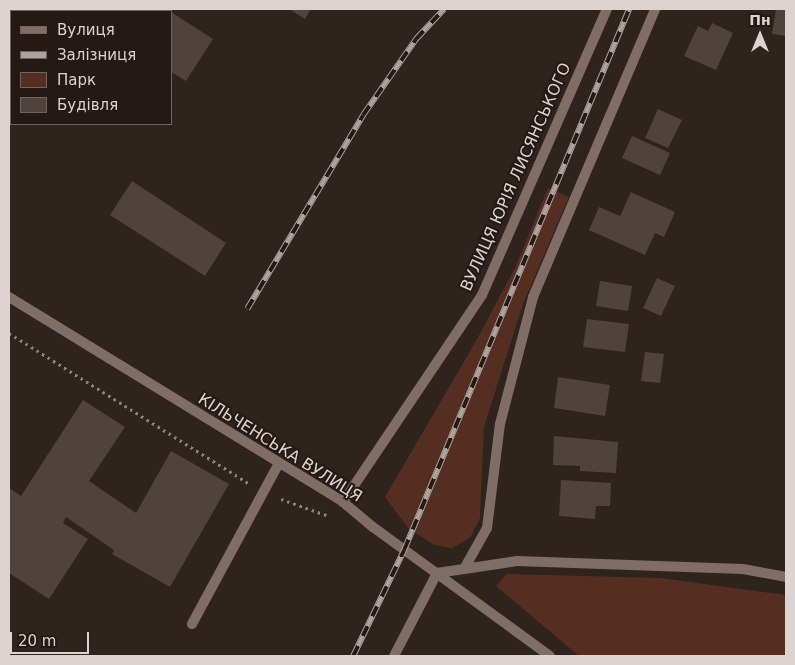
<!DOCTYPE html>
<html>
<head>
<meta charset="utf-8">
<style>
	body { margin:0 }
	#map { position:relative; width:795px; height:665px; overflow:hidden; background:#2f231e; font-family:"DejaVu Sans",sans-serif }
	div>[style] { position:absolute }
	.green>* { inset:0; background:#532e21 }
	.building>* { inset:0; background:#50423d }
	.path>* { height:3px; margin-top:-1.5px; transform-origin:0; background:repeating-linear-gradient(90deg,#8c817d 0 2.5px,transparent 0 6.5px) }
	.lane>* { height:10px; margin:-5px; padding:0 5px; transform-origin:5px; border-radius:5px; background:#806d65 }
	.street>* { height:10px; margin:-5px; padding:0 5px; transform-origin:5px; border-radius:5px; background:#806d65 }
	.rail>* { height:5.5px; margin-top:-2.75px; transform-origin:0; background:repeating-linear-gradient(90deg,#251915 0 11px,#aca29e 0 22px); box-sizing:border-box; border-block:1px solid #aca29e }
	span { translate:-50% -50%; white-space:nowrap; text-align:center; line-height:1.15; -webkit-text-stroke:4px #251915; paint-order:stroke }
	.street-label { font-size:16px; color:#ddd4d1 }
	.frame { position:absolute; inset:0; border:10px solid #ddd4d1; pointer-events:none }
	.legend { position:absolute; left:10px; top:10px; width:162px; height:115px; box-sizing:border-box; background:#251915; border:1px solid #6f6460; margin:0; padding:6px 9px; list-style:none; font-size:15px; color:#ddd4d1 }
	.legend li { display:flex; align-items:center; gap:10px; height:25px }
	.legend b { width:25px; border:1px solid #6f6460 }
	.north { position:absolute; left:735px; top:10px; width:50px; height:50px; -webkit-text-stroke:4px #251915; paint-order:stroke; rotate:0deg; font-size:14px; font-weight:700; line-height:20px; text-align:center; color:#ddd4d1 }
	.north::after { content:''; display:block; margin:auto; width:18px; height:22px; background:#ddd4d1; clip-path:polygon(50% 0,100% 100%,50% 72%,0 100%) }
	.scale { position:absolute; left:10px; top:632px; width:79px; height:22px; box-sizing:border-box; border:2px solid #ddd4d1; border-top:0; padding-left:6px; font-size:15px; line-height:18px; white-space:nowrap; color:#ddd4d1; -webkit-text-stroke:4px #251915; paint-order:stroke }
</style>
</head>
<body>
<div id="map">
	<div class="green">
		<i style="clip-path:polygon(548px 188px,569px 197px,523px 304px,484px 427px,480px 518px,470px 538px,452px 548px,434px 545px,408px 528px,385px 497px,476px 341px,515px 268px)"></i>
		<i style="clip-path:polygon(506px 574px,660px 578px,786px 595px,786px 656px,579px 656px,496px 586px)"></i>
	</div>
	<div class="building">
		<i style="clip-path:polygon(75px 9px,166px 9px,170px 11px,79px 11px)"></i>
		<i style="clip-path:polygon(289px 9px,311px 9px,305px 19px)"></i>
		<i style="clip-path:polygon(776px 9px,786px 9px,786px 36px,772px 34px)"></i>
		<i style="clip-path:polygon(171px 12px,213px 39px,186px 81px,171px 72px)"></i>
		<i style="clip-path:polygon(712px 23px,733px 33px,716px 70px,684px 56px,698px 26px,708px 31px)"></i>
		<i style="clip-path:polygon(658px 109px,682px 120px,668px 148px,645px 138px)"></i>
		<i style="clip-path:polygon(632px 136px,670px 153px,660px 175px,622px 158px)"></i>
		<i style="clip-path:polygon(132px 181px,226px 243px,205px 276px,110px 215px)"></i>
		<i style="clip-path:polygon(631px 192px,675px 212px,664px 237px,655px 233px,645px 255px,589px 230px,599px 207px,620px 216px)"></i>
		<i style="clip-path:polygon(657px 278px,675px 286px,661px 316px,643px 308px)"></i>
		<i style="clip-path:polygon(600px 281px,632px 286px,628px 311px,596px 306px)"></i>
		<i style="clip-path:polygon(587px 319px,629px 324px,625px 352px,583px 347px)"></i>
		<i style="clip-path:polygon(645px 352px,664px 354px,660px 383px,641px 381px)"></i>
		<i style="clip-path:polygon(558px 377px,610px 385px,605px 416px,554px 408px)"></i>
		<i style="clip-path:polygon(83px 400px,125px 427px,89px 481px,136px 513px,171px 451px,229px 484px,170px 587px,112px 554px,114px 550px,66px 517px,63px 523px,88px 539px,49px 599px,9px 573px,9px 488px,21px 496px)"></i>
		<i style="clip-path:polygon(554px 436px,618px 442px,616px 473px,580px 471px,580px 466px,553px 465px)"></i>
		<i style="clip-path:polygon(561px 480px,611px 483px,610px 506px,596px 506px,595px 519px,559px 516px)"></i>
	</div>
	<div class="path">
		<i style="left:9px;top:333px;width:282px;rotate:32.1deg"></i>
		<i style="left:281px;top:499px;width:51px;rotate:19.5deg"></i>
	</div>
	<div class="lane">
		<i style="left:192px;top:624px;width:183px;rotate:-61.6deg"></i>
	</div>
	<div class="street">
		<i style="left:9px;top:297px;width:392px;rotate:31.5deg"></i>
		<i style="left:343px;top:502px;width:39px;rotate:40deg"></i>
		<i style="left:373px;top:527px;width:219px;rotate:36.1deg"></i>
		<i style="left:343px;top:502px;width:249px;rotate:-56.1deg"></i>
		<i style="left:482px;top:295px;width:312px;rotate:-66.4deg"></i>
		<i style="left:464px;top:569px;width:47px;rotate:-60.7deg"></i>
		<i style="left:487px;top:528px;width:105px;rotate:-82.9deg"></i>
		<i style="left:500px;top:424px;width:131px;rotate:-75.4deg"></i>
		<i style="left:533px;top:297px;width:313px;rotate:-67deg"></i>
		<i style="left:394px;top:656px;width:93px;rotate:-62.6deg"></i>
		<i style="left:437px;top:573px;width:81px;rotate:-8.5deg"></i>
		<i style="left:517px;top:561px;width:226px;rotate:2deg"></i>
		<i style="left:743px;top:569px;width:44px;rotate:10.5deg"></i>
	</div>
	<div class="rail">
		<i style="left:247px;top:309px;width:226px;rotate:-59.1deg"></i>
		<i style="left:363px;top:115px;width:93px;rotate:-55.1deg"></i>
		<i style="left:416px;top:39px;width:41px;rotate:-47deg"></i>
		<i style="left:353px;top:656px;width:118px;rotate:-64.3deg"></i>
		<i style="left:404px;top:550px;width:586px;rotate:-67.42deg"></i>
	</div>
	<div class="street-label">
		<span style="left:516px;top:177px;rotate:-66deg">ВУЛИЦЯ ЮРІЯ ЛИСЯНСЬКОГО</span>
		<span style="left:280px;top:448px;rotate:32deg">КІЛЬЧЕНСЬКА ВУЛИЦЯ</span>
	</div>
	<div class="frame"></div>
	<ul class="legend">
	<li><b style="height:6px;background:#806d65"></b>Вулиця</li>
	<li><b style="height:6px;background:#aca29e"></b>Залізниця</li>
	<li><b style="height:14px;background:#532e21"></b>Парк</li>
	<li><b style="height:14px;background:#50423d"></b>Будівля</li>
	</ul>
	<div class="north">Пн</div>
	<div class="scale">20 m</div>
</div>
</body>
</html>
